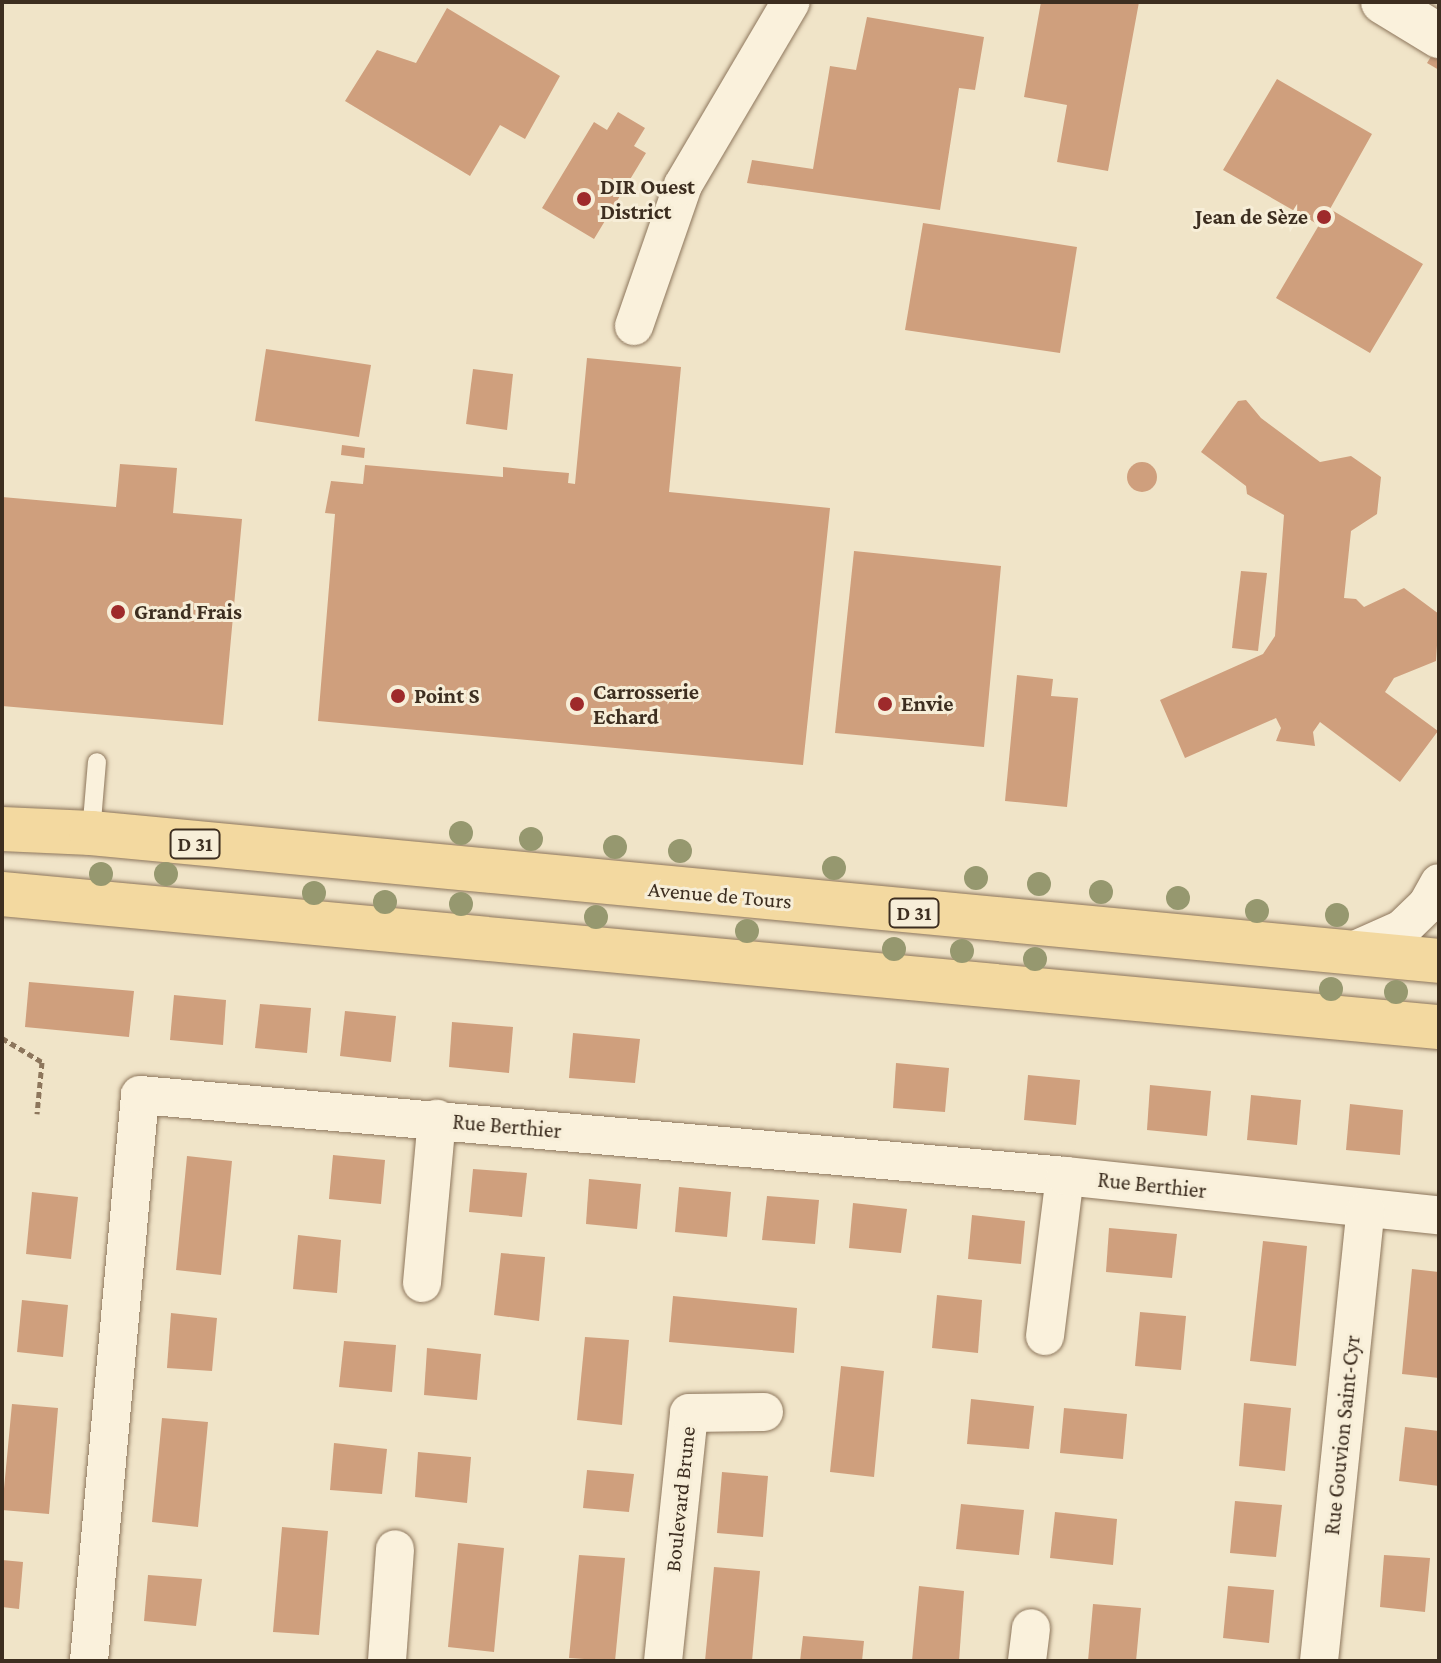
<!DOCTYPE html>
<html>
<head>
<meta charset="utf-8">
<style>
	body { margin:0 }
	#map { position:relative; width:1441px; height:1663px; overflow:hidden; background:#f0e4c8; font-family:"Crimson Pro",serif }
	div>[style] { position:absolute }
	.building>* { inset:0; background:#cf9f7d }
	.round { border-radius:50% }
	.path>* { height:5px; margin-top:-2.5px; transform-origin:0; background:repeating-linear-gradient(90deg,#8d765c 0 6px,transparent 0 10px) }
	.roads { filter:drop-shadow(0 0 2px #8d765c) drop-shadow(0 0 2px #8d765c) }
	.lane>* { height:18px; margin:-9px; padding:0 9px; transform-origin:9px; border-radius:9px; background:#faf1dc }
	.street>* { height:38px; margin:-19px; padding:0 19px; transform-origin:19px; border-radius:19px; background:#faf1dc }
	.secondary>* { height:44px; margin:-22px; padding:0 22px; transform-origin:22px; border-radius:22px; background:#faf1dc }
	.primary>* { height:44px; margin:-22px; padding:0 22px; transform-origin:22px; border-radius:22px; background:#f3d9a0 }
	.trees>* { width:24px; height:24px; margin:-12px; border-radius:50%; background:#96986f }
	.dots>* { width:22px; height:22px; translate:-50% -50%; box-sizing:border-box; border:4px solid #f7eed8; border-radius:50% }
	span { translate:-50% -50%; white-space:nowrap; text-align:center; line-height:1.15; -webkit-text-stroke:6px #f7eed8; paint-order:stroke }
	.shield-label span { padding:2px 6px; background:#f7eed8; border:2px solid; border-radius:6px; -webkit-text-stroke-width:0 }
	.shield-label { font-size:20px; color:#3d2e20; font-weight:700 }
	.poi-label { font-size:22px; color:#3d2e20; font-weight:700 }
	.left { translate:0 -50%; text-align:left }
	.right { translate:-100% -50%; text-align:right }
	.street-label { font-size:22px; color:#3d2e20 }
	.frame { position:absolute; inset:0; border:4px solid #3d2e20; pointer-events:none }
</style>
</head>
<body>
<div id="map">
	<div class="building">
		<i style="clip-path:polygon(1041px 2px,1139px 2px,1108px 171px,1057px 162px,1067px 105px,1024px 97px)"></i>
		<i style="clip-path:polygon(447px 8px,560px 76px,525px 139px,500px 125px,470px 176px,345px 101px,377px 50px,416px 63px)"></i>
		<i style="clip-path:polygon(867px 17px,984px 37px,975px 90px,959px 88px,940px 210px,747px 183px,752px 160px,813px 169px,830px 66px,856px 70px)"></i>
		<i style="clip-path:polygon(1432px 55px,1439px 60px,1439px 70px,1427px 63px)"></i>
		<i style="clip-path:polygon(1277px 79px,1372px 134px,1330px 209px,1423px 264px,1370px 353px,1276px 298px,1319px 225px,1223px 170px)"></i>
		<i style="clip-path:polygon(618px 112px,645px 128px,634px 146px,646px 153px,594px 239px,542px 208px,594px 122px,607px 130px)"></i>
		<i style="clip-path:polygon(923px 223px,1077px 247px,1060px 353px,905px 330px)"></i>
		<i style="clip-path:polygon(266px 349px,371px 365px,359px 437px,255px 421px)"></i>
		<i style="clip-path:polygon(587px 358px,681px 367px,669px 492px,830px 508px,803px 765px,318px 721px,335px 514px,325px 513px,331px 481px,363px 484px,365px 465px,503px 477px,503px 467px,522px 469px,569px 473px,568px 483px,575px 484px)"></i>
		<i style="clip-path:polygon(473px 369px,513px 374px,507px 430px,466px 424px)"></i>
		<i style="clip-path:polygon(1246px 400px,1261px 418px,1320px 462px,1351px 456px,1381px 477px,1377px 514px,1351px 531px,1344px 598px,1356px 599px,1364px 607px,1404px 588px,1439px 614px,1436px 661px,1394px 678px,1385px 692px,1438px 731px,1400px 782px,1320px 722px,1313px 732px,1315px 746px,1276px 741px,1281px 728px,1276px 718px,1185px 758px,1160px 700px,1263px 654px,1275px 636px,1284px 515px,1247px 494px,1246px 486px,1201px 452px,1238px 401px)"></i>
		<i style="clip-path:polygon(342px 445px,365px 448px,364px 458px,341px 455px)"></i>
		<i class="round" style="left:1127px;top:462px;width:30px;height:30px"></i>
		<i style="clip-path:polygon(120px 464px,177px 468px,173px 513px,242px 519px,223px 725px,2px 706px,2px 497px,116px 507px)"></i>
		<i style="clip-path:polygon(854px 551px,1001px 566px,984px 747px,835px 733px)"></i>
		<i style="clip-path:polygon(1241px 571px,1267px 573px,1258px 651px,1232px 648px)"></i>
		<i style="clip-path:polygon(1017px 675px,1053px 679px,1051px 696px,1078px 698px,1067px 807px,1005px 801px)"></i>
		<i style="clip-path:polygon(29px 982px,134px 991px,129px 1037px,25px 1027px)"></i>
		<i style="clip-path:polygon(174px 995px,226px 1000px,223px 1045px,170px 1040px)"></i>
		<i style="clip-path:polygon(260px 1004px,311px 1008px,307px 1053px,255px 1048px)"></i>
		<i style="clip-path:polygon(345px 1011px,396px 1016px,391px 1062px,340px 1056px)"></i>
		<i style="clip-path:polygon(452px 1022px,513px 1027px,509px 1073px,449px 1067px)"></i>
		<i style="clip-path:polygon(573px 1033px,640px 1039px,635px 1083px,569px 1078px)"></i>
		<i style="clip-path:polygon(896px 1063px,949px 1068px,945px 1112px,893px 1108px)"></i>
		<i style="clip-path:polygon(1028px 1075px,1080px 1080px,1076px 1125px,1024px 1120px)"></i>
		<i style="clip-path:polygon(1150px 1085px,1211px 1091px,1207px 1136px,1147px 1130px)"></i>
		<i style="clip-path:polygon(1251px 1095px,1301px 1100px,1297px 1145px,1247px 1140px)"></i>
		<i style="clip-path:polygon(1350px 1104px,1403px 1110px,1400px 1155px,1346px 1150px)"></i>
		<i style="clip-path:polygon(333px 1155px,385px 1160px,381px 1204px,329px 1199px)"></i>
		<i style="clip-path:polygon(187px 1156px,232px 1161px,221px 1275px,176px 1270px)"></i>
		<i style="clip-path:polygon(473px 1169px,527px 1173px,522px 1217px,469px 1212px)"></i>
		<i style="clip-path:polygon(589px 1179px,641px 1184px,637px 1229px,586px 1224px)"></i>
		<i style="clip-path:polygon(679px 1187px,731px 1192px,727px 1237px,675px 1232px)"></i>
		<i style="clip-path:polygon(32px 1192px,78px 1197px,71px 1259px,26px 1254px)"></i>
		<i style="clip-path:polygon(767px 1196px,819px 1200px,815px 1244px,762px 1240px)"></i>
		<i style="clip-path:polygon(853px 1203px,907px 1209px,901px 1253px,849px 1248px)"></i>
		<i style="clip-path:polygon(972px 1215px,1025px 1221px,1021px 1264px,968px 1259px)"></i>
		<i style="clip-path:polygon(1109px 1228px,1177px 1234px,1172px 1278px,1106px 1272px)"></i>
		<i style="clip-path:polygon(298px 1235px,341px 1240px,337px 1293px,293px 1289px)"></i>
		<i style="clip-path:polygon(1263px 1241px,1307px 1246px,1296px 1366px,1250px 1361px)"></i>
		<i style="clip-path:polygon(501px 1253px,545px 1257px,539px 1321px,494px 1315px)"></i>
		<i style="clip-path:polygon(1412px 1269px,1439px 1272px,1439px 1378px,1402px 1374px)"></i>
		<i style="clip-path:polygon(937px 1295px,982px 1300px,978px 1353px,932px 1348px)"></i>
		<i style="clip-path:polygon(673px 1296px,797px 1308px,794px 1353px,669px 1342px)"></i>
		<i style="clip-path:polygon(22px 1300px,68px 1305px,63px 1357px,17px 1352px)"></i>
		<i style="clip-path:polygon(1140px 1312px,1186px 1316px,1181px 1370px,1135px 1366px)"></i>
		<i style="clip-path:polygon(171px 1313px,217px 1318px,212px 1371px,167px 1368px)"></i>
		<i style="clip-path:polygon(585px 1337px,629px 1340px,622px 1425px,577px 1420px)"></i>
		<i style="clip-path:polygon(344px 1341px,396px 1345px,392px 1392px,339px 1387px)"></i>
		<i style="clip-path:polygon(427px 1348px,481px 1354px,477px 1400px,424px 1395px)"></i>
		<i style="clip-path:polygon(841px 1366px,884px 1371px,874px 1477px,830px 1472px)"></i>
		<i style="clip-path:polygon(971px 1399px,1034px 1406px,1029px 1449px,967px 1444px)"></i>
		<i style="clip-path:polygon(1244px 1403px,1291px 1408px,1285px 1471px,1239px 1466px)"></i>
		<i style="clip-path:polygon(12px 1404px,58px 1408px,49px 1514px,2px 1510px)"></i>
		<i style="clip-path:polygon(1064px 1408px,1127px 1414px,1123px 1459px,1060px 1453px)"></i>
		<i style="clip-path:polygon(162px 1418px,208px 1422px,198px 1527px,152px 1522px)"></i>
		<i style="clip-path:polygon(1405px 1427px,1439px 1431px,1439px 1486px,1399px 1481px)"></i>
		<i style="clip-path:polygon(334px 1443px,387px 1449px,382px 1494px,330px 1490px)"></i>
		<i style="clip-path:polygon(418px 1452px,471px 1457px,467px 1503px,415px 1497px)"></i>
		<i style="clip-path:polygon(587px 1470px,634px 1474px,629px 1512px,583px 1508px)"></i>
		<i style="clip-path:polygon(722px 1472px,768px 1476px,763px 1537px,717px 1533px)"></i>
		<i style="clip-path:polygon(1235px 1501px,1282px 1505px,1276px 1557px,1230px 1553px)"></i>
		<i style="clip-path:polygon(961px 1504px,1024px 1510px,1019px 1555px,956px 1549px)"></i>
		<i style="clip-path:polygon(1055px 1512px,1117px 1519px,1113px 1565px,1050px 1558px)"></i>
		<i style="clip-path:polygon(282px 1527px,328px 1531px,319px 1635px,273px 1632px)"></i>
		<i style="clip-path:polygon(458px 1543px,504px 1548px,494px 1652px,448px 1647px)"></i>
		<i style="clip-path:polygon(579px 1555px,625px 1558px,615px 1661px,569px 1658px)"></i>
		<i style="clip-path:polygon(1384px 1555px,1430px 1558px,1425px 1612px,1380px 1607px)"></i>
		<i style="clip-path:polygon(2px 1560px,23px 1562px,19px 1609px,2px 1607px)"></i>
		<i style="clip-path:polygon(714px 1567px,760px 1571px,752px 1661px,705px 1661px)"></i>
		<i style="clip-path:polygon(148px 1575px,202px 1579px,196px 1626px,144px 1621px)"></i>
		<i style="clip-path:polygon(919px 1586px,964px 1591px,959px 1661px,912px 1661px)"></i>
		<i style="clip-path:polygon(1228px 1586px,1274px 1590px,1269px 1643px,1223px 1638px)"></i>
		<i style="clip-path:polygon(1093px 1604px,1141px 1608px,1136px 1661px,1088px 1661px)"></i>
		<i style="clip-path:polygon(803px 1636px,864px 1641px,862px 1661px,800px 1661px)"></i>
	</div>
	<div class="path">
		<i style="left:2px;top:1038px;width:47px;rotate:31deg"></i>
		<i style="left:42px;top:1062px;width:52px;rotate:95.5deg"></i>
	</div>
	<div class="roads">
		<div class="lane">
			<i style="left:91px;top:833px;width:71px;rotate:-85.2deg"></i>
		</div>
		<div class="street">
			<i style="left:634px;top:326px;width:149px;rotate:-70.8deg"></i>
			<i style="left:683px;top:185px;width:212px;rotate:-59.5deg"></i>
			<i style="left:1348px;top:953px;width:59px;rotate:-24deg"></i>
			<i style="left:1402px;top:929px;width:35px;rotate:-44deg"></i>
			<i style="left:1427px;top:905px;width:25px;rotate:-61deg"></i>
			<i style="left:422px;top:1283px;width:165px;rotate:-84.8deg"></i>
			<i style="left:1045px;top:1336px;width:161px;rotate:-82.9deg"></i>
			<i style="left:89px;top:1661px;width:568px;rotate:-84.85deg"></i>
			<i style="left:140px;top:1095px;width:929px;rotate:5deg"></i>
			<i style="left:1065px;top:1176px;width:376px;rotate:6deg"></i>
			<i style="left:387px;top:1661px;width:112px;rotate:-85.9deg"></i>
			<i style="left:663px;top:1661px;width:249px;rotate:-84deg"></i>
			<i style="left:689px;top:1413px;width:75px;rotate:-0.8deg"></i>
			<i style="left:1027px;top:1661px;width:33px;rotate:-83deg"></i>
			<i style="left:1319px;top:1661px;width:453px;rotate:-84.1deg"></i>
		</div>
		<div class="secondary">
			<i style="left:1383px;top:2px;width:66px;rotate:31.3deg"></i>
		</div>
		<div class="primary">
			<i style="left:2px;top:829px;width:89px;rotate:2.6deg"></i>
			<i style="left:91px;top:833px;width:1354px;rotate:5.42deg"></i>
			<i style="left:2px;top:894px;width:1443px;rotate:5.29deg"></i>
		</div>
	</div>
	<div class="trees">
		<i style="left:461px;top:833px"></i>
		<i style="left:531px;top:839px"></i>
		<i style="left:615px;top:847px"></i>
		<i style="left:680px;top:851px"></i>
		<i style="left:834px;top:868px"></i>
		<i style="left:101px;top:874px"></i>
		<i style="left:166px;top:874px"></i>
		<i style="left:976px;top:878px"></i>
		<i style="left:1039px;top:884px"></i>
		<i style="left:1101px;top:892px"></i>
		<i style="left:314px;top:893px"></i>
		<i style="left:1178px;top:898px"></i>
		<i style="left:385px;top:902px"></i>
		<i style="left:461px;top:904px"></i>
		<i style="left:1257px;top:911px"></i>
		<i style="left:1337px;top:915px"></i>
		<i style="left:596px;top:917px"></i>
		<i style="left:747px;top:931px"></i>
		<i style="left:894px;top:949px"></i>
		<i style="left:962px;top:951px"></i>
		<i style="left:1035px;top:959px"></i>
		<i style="left:1331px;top:989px"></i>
		<i style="left:1396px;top:992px"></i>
	</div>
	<div class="dots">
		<i style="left:584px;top:199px;background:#9e2a2b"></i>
		<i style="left:1324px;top:217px;background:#9e2a2b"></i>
		<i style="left:118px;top:612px;background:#9e2a2b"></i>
		<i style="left:398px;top:696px;background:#9e2a2b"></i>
		<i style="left:577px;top:704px;background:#9e2a2b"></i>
		<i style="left:885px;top:704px;background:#9e2a2b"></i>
	</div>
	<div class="shield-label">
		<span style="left:195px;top:844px">D 31</span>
		<span style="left:914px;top:913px">D 31</span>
	</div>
	<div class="poi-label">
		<span class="left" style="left:600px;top:199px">DIR Ouest<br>District</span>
		<span class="right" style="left:1308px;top:217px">Jean de Sèze</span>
		<span class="left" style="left:134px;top:612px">Grand Frais</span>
		<span class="left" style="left:593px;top:704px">Carrosserie<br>Echard</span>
		<span class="left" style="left:414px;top:696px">Point S</span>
		<span class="left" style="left:901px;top:704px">Envie</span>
	</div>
	<div class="street-label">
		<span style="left:720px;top:895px;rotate:5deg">Avenue de Tours</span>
		<span style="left:507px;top:1126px;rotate:5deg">Rue Berthier</span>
		<span style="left:1152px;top:1185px;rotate:6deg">Rue Berthier</span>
		<span style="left:1342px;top:1435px;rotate:-84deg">Rue Gouvion Saint-Cyr</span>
		<span style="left:680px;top:1499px;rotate:-84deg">Boulevard Brune</span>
	</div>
	<div class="frame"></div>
</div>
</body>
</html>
